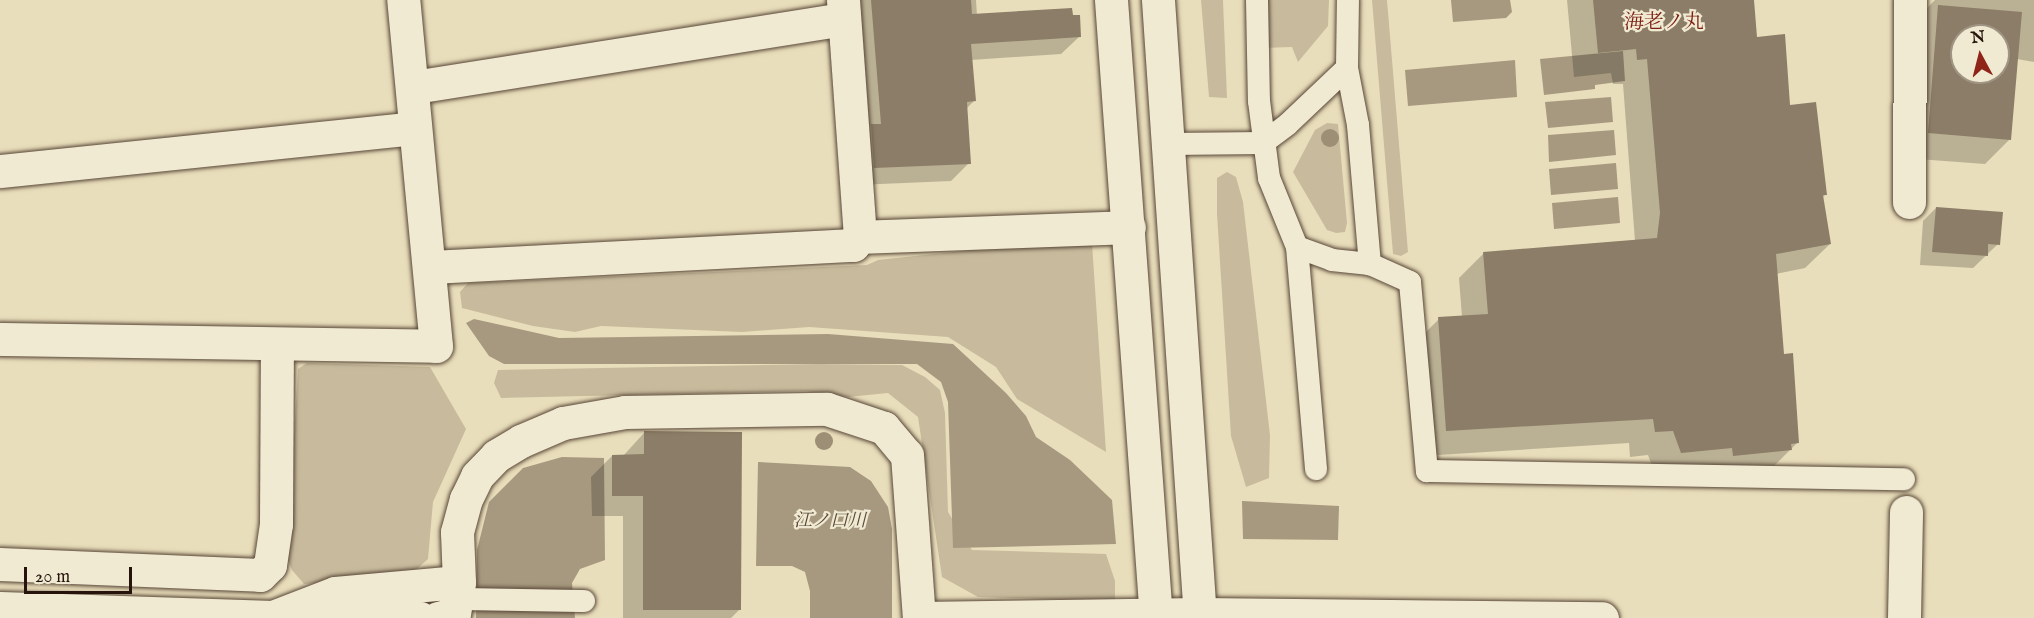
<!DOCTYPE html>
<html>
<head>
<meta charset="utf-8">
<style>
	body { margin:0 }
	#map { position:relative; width:2034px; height:618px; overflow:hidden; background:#e9debb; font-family:"IM FELL English","Noto Serif JP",serif }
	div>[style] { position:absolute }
	.green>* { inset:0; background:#c8bb9d }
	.water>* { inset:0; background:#a7997f }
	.shadow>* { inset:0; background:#0003 }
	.building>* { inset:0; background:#8b7d67 }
	.roads { filter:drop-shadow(0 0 2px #574637) drop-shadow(0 0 2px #574637) }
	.lane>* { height:22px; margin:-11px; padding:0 11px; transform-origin:11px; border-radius:11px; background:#f1ead3 }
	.street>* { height:33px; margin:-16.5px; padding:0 16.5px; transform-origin:16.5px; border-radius:16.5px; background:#f1ead3 }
	.secondary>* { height:33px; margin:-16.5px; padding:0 16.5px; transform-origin:16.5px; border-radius:16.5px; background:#f1ead3 }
	.trees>* { width:18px; height:18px; margin:-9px; border-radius:50%; background:#9d8f76 }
	span { translate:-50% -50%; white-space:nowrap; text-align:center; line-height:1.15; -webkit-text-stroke:4.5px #f1ead3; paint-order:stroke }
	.water-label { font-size:18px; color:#5a4939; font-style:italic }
	.quarter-label { font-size:20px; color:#7a1f14 }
	.north { position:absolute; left:1950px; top:24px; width:60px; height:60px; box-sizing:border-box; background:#f1ead3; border:2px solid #a09483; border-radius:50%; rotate:353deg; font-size:16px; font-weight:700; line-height:24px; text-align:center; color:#26130b }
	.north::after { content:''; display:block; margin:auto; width:21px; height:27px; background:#8f2418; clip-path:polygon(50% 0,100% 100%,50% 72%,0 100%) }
	.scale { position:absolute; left:24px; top:567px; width:108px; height:27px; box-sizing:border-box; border:3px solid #26130b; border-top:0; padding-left:8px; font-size:18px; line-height:21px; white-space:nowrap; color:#26130b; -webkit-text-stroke:4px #f1ead3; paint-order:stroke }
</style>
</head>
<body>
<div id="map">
	<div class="green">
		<i style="clip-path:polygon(1201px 0,1223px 0,1227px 98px,1209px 97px)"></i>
		<i style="clip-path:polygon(1265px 0,1329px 0,1328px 26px,1298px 62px,1292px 47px,1266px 48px)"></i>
		<i style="clip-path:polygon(1372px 0,1387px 0,1408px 252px,1401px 256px,1393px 254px)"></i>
		<i style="clip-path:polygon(1327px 123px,1338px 124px,1347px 223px,1345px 232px,1336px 233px,1327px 230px,1293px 172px,1315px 130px)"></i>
		<i style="clip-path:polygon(1227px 172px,1236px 177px,1243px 202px,1270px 435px,1269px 478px,1246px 487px,1231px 436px,1217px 214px,1217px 178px)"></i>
		<i style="clip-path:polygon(1036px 243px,1092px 243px,1106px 452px,1017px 399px,996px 367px,948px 337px,809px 327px,742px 332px,601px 326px,575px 332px,533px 326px,462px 308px,460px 292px,468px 283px,867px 265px,878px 260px)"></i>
		<i style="clip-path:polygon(307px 363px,430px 367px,466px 429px,433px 502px,428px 559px,410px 575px,304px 584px,292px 570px,287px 558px,298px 369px)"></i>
		<i style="clip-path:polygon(818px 364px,902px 365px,925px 377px,940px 390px,945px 413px,948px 512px,972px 550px,1106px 554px,1115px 581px,1115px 601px,978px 597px,942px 577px,918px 417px,888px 393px,848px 397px,805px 391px,501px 398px,494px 383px,498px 370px)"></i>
	</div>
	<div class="water">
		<i style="clip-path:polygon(1451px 0,1510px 0,1512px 12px,1506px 18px,1453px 22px)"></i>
		<i style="clip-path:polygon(1623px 51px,1625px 81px,1595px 85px,1595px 89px,1544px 95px,1540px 59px)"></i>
		<i style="clip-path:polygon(1515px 60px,1517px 97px,1408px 106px,1405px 70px)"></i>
		<i style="clip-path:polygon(1611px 97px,1613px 122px,1548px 128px,1545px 102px)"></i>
		<i style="clip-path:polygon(1614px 130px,1616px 155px,1549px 162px,1548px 135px)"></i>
		<i style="clip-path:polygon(1616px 163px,1618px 189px,1551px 195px,1549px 169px)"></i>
		<i style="clip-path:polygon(1618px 197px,1620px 223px,1554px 229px,1552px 203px)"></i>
		<i style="clip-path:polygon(474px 319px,559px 338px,828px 334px,953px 344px,1006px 393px,1026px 416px,1036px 437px,1070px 460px,1112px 500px,1116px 544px,953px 548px,948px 402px,941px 382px,917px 364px,504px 364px,489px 356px,466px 323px)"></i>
		<i style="clip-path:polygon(562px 457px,604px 458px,605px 560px,580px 569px,572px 583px,575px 618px,476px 618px,477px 550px,489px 502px,523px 468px)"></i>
		<i style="clip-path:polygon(758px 462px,850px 467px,871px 481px,888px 507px,892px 529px,892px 618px,810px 618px,810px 591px,805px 572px,792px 566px,756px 566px)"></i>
		<i style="clip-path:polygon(1242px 501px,1339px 506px,1338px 540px,1243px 539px)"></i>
	</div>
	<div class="shadow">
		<i style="clip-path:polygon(843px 0,976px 0,977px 16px,1079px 37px,1061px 54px,971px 60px,974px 101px,966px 109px,969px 163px,951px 181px,857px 185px)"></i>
		<i style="clip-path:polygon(1567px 0,1753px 0,1756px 39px,1826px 194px,1822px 198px,1830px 244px,1805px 268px,1776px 274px,1783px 355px,1797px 443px,1773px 467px,1656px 477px,1648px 455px,1630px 457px,1629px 443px,1422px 456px,1414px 344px,1439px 319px,1462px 317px,1459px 278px,1484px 253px,1635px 241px,1623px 84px,1613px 84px,1611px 73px,1574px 77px)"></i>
		<i style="clip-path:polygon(evenodd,1935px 0,2034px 0,2034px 62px,2017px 59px,2010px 139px,1985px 164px,1904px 158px,1922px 13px,1935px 0,1962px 36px,1998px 36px,1998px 72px,1962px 72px,1962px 36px)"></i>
		<i style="clip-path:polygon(1936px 208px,1998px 244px,1973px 268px,1920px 265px,1923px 221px)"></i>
		<i style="clip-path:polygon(644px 433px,740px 609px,731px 618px,623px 618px,623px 516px,592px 516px,591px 477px,612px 456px,623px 456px)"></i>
	</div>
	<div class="building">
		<i style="clip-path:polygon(871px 0,971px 0,972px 14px,1072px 8px,1073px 15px,1080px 15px,1081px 37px,971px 44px,976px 101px,967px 102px,971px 164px,874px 168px,871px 124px,881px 124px)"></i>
		<i style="clip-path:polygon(1593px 0,1754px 0,1757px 37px,1785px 34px,1790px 105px,1816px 102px,1827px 195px,1823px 195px,1831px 244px,1776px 254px,1784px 354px,1793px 353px,1799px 443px,1791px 444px,1792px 450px,1733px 456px,1732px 448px,1681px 453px,1673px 431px,1655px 432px,1653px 419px,1446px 431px,1438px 317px,1488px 314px,1483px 252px,1657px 238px,1660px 213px,1647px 59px,1637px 60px,1636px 49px,1598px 53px)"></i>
		<i style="clip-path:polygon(evenodd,1938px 5px,2022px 12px,2011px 140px,1928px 133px,1938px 5px,1962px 36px,1998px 36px,1998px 72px,1962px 72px,1962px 36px)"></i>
		<i style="clip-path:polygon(1936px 207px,2003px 212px,2000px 245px,1988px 244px,1988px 256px,1932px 252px)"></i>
		<i style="clip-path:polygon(644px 431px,742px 432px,741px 610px,643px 610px,643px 496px,612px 496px,612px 455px,644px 454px)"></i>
	</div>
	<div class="roads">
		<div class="lane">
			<i style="left:1257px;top:0;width:101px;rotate:88.9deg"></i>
			<i style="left:1259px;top:101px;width:78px;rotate:82.6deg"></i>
			<i style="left:1269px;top:178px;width:74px;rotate:67.9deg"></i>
			<i style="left:1297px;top:247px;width:37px;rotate:20deg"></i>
			<i style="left:1332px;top:260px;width:38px;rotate:6deg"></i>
			<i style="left:1370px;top:264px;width:44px;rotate:24.2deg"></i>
			<i style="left:1410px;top:282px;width:190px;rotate:84.9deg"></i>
			<i style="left:1427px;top:471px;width:477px;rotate:1deg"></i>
			<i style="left:1347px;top:68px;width:58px;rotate:79.1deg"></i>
			<i style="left:1358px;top:125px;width:140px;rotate:85.1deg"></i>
			<i style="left:1169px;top:144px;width:94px;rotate:-0.6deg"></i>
			<i style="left:1263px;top:143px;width:31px;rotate:-37deg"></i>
			<i style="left:1288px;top:124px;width:81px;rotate:-43.5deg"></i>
			<i style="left:1347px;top:68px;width:68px;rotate:-89.2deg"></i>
			<i style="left:1297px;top:247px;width:223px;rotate:85.1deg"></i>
			<i style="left:458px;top:599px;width:126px;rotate:0.9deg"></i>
		</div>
		<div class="street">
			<i style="left:414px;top:87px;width:435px;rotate:-9deg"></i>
			<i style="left:0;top:171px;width:417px;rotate:-5.9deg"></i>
			<i style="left:1909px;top:202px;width:202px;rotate:-89.7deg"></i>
			<i style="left:860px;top:237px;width:269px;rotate:-2.1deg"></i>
			<i style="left:431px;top:267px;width:423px;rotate:-3deg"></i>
			<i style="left:853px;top:245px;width:11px;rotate:-49deg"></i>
			<i style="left:860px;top:237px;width:238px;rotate:-94.1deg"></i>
			<i style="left:0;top:339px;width:436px;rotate:0.9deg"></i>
			<i style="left:436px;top:346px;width:348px;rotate:-95.4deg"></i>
			<i style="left:0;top:564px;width:260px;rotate:2.4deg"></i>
			<i style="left:260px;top:575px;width:14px;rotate:-45deg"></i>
			<i style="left:270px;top:565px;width:41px;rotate:-81.7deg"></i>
			<i style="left:276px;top:524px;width:180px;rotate:-89.7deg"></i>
			<i style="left:0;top:608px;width:273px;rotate:1.9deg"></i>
			<i style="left:273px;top:617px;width:66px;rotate:-21.2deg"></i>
			<i style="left:335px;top:593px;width:124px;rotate:-5.1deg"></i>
			<i style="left:459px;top:582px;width:50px;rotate:-92.3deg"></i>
			<i style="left:457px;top:532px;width:34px;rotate:-75deg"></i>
			<i style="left:466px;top:499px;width:25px;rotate:-64deg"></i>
			<i style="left:477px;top:476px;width:28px;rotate:-46deg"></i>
			<i style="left:496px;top:456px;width:29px;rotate:-31deg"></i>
			<i style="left:521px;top:441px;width:46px;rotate:-23.2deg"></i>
			<i style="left:563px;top:423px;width:63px;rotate:-10.1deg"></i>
			<i style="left:625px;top:412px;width:202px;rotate:-0.9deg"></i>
			<i style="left:827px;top:409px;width:60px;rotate:18.4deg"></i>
			<i style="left:884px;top:428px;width:35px;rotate:50deg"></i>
			<i style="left:907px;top:455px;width:163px;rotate:85.8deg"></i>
			<i style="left:919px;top:618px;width:280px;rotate:-0.8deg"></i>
			<i style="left:1199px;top:614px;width:403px;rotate:0.6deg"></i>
			<i style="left:290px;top:617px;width:130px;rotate:0.4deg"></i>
			<i style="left:438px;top:618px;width:16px;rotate:-14deg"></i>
			<i style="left:454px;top:614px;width:32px;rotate:-81deg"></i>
			<i style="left:1904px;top:618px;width:106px;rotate:-88.9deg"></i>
		</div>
		<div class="secondary">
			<i style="left:1111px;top:0;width:620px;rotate:85.84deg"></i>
			<i style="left:1158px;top:0;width:619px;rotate:86.11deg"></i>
		</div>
	</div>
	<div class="trees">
		<i style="left:1330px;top:138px"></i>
		<i style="left:824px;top:441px"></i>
	</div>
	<div class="water-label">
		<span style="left:830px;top:522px">江ノ口川</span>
	</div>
	<div class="quarter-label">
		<span style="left:1664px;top:22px">海老ノ丸</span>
	</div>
	<div class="north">N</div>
	<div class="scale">20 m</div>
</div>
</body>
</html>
